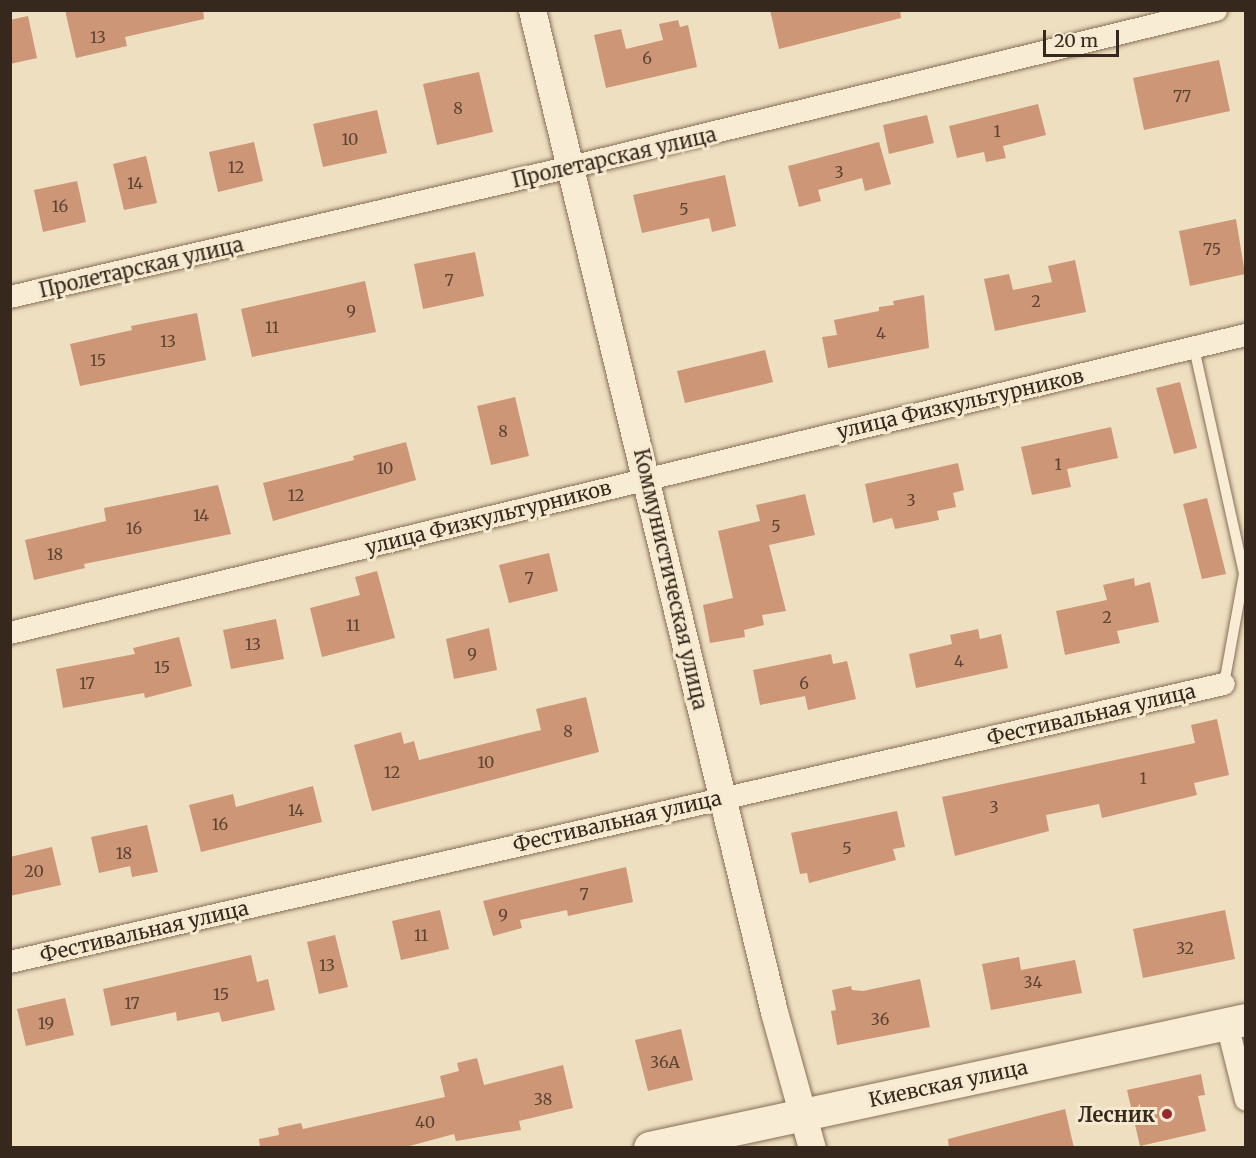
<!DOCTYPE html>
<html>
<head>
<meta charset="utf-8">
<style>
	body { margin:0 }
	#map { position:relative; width:1256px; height:1158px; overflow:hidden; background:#eedfc0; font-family:Merriweather,serif }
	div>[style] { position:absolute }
	.building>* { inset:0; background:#cd9676 }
	.roads { filter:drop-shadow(0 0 2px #876f58) drop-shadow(0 0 2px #876f58) }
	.service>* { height:10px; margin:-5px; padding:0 5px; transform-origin:5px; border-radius:5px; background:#f9ecd4 }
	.minor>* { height:22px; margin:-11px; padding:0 11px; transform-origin:11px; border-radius:11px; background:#f9ecd4 }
	.tertiary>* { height:27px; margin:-13.5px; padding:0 13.5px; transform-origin:13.5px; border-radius:13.5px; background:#f9ecd4 }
	.secondary>* { height:32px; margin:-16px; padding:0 16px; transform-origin:16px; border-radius:16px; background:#f9ecd4 }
	.dots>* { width:16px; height:16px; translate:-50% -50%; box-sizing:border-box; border:3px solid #f5e9d0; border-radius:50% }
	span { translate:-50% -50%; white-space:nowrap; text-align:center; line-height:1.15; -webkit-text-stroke:6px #f5e9d0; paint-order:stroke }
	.number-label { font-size:16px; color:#5c4433 }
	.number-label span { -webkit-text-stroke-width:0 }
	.street-label { font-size:20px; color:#37281d }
	.poi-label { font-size:20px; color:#37281d; font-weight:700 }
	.right { translate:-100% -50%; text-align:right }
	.frame { position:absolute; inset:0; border:12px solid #37281d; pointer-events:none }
	.scale { position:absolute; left:1043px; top:30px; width:76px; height:27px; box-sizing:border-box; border:3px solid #37281d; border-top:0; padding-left:8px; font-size:18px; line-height:21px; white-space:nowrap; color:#37281d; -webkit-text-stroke:4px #f5e9d0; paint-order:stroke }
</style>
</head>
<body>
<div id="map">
	<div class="building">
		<i style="clip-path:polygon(65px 10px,203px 10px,204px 19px,125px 37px,127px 46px,76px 58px)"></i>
		<i style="clip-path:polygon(770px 10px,900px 10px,901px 18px,779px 49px)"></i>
		<i style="clip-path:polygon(28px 16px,37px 58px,10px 64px,10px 20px)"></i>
		<i style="clip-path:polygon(678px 20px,680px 27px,688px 25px,697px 67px,606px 88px,594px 35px,621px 29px,626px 49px,663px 40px,659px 24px)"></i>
		<i style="clip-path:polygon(1219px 60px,1230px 111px,1144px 130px,1133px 78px)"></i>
		<i style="clip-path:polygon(479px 72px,493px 132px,437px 145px,423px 84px)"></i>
		<i style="clip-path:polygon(1038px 104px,1046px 135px,1003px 146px,1006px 158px,986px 162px,984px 152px,957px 158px,949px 126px)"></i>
		<i style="clip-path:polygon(377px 110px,387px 153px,323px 167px,313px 124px)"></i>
		<i style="clip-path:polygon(927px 115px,934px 143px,889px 154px,883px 125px)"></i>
		<i style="clip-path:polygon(254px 142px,263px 181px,218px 192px,209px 152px)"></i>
		<i style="clip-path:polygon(879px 142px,891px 184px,865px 191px,862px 178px,818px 190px,821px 201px,799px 207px,788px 166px)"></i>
		<i style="clip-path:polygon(146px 156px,157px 203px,124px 210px,113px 164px)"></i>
		<i style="clip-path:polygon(725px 175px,736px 226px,712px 232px,709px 218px,642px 233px,633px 195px)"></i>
		<i style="clip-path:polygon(77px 181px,86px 222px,43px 232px,34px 190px)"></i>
		<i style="clip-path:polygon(1236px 219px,1245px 274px,1190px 286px,1179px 231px)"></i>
		<i style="clip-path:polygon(475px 252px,484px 296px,423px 309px,414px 264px)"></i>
		<i style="clip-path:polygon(1075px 260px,1086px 312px,995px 331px,984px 279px,1009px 274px,1013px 290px,1052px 282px,1048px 266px)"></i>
		<i style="clip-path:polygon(365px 281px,376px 332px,252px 357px,241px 309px)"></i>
		<i style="clip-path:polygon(924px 295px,929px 348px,828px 368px,822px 337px,837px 335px,834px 320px,879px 311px,879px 307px,894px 305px,893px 301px)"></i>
		<i style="clip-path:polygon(197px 313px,206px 360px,80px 386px,70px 344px,132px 330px,131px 326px)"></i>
		<i style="clip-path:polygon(765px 350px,773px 382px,685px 403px,677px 371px)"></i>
		<i style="clip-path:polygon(1180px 382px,1197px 448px,1174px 454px,1156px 388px)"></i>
		<i style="clip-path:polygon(515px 397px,529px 456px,491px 465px,477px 406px)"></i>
		<i style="clip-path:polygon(1111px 427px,1118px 458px,1067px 469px,1071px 487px,1032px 495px,1021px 447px)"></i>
		<i style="clip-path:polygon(406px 442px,416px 480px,273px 521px,263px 483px,354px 460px,353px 456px)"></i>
		<i style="clip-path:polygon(958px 463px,964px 490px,953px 493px,956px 507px,937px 511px,939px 520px,895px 529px,892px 518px,873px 523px,865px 484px)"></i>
		<i style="clip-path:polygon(218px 485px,231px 534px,84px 564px,85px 568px,34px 580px,25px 540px,106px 521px,104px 508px)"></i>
		<i style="clip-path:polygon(805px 494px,815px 535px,769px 545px,786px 611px,762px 615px,764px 625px,744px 630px,745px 637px,710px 643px,703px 605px,733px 598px,718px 531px,760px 521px,756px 505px)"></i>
		<i style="clip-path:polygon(1207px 498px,1226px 574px,1202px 579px,1183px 504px)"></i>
		<i style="clip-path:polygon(549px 553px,558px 591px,509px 603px,499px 565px)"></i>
		<i style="clip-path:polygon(377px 571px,395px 638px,322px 657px,310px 608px,360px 595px,355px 577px)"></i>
		<i style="clip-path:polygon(1134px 578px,1135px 586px,1150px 582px,1159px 622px,1117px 631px,1120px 643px,1065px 655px,1056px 611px,1107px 600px,1103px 585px)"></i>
		<i style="clip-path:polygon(276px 619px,284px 659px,231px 669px,223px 630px)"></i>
		<i style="clip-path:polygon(489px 628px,497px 670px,454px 679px,446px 639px)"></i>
		<i style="clip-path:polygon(978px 629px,980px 639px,1001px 634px,1008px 668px,916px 688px,909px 654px,952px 644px,950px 635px)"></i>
		<i style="clip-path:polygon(179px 637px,192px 686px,145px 698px,144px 693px,63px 708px,56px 669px,135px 654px,133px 648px)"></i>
		<i style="clip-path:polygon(831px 654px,833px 664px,847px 661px,856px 699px,808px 710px,805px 696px,760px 705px,753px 670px)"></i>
		<i style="clip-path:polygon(586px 697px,599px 752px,372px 811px,354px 745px,401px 732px,404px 744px,414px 741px,419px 760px,541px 730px,536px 709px)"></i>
		<i style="clip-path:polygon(1217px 719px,1229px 775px,1194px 783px,1197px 795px,1102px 818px,1099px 804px,1046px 815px,1049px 831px,955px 856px,942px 797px,1195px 743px,1191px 725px)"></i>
		<i style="clip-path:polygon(313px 786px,322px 822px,201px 852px,189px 805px,233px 794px,236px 807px)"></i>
		<i style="clip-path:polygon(897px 811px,905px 847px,893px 849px,896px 860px,809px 883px,807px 873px,800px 874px,791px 833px)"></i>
		<i style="clip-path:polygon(147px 825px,158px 872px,132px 877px,130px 866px,99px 873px,91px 837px)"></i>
		<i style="clip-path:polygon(52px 847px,61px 885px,10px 896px,10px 857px)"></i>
		<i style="clip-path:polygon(626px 867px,633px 902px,568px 916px,567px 910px,520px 920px,522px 928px,493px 936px,483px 901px)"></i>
		<i style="clip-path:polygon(440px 910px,449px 949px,401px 960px,392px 921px)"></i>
		<i style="clip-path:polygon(1225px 910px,1235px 959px,1143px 978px,1133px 929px)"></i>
		<i style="clip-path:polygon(335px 935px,348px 987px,319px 994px,307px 942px)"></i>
		<i style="clip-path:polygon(251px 955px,257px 982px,268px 979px,275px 1010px,222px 1022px,219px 1012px,177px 1021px,176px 1012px,111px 1026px,103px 989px)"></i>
		<i style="clip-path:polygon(1019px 957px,1021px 970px,1075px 960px,1082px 993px,991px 1010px,982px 964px)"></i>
		<i style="clip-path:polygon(920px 979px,930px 1027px,837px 1045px,831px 1011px,836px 1010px,832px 990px,851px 986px,852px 990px,863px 991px)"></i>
		<i style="clip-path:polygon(65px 998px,74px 1035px,26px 1046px,17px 1009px)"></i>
		<i style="clip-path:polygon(681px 1029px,693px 1080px,648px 1091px,635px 1040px)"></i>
		<i style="clip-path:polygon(477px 1058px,484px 1085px,563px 1065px,573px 1108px,519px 1121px,521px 1130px,456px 1141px,454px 1134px,402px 1148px,260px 1148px,259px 1139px,279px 1135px,278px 1128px,301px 1123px,303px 1129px,445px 1097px,440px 1076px,459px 1071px,457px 1063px)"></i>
		<i style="clip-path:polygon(1201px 1074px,1205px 1095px,1198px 1096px,1206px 1131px,1140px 1146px,1127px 1090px)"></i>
		<i style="clip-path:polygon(1065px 1109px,1074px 1148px,949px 1148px,948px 1139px)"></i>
	</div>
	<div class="roads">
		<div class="service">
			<i style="left:1194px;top:348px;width:231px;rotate:77.5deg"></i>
			<i style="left:1244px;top:574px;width:112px;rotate:100.3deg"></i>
		</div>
		<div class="minor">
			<i style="left:10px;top:297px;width:576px;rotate:-13.05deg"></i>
			<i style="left:571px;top:167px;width:664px;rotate:-13.68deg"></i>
			<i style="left:10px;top:633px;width:1271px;rotate:-13.56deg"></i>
			<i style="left:10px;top:962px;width:1245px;rotate:-12.9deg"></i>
			<i style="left:1227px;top:1024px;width:78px;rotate:76deg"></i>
		</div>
		<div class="tertiary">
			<i style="left:532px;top:10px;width:1031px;rotate:76.42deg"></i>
			<i style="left:774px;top:1012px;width:141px;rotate:74.4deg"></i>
		</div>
		<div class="secondary">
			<i style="left:650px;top:1148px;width:610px;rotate:-12.12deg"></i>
		</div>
	</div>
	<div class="dots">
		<i style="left:1167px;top:1114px;background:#97282d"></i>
	</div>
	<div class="number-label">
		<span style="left:98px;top:37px">13</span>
		<span style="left:647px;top:58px">6</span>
		<span style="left:1182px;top:96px">77</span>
		<span style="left:458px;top:108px">8</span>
		<span style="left:997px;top:131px">1</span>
		<span style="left:350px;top:139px">10</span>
		<span style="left:236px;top:167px">12</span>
		<span style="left:839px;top:172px">3</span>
		<span style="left:135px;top:183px">14</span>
		<span style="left:60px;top:206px">16</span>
		<span style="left:684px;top:209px">5</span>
		<span style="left:1212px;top:249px">75</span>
		<span style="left:449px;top:280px">7</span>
		<span style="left:1036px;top:301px">2</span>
		<span style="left:351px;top:311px">9</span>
		<span style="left:272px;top:327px">11</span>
		<span style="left:881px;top:333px">4</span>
		<span style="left:168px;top:341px">13</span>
		<span style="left:98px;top:360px">15</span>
		<span style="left:503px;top:431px">8</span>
		<span style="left:1058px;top:464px">1</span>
		<span style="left:385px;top:468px">10</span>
		<span style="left:296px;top:495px">12</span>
		<span style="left:911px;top:500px">3</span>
		<span style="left:201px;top:515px">14</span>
		<span style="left:776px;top:526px">5</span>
		<span style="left:134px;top:528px">16</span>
		<span style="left:55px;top:554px">18</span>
		<span style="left:529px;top:578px">7</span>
		<span style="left:1107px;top:617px">2</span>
		<span style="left:353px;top:625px">11</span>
		<span style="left:253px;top:644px">13</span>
		<span style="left:472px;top:654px">9</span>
		<span style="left:959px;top:661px">4</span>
		<span style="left:162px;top:667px">15</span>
		<span style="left:87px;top:683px">17</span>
		<span style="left:804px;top:683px">6</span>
		<span style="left:568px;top:731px">8</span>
		<span style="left:486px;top:762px">10</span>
		<span style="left:392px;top:772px">12</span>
		<span style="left:1143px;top:778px">1</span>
		<span style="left:994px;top:807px">3</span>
		<span style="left:296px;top:810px">14</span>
		<span style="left:220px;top:824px">16</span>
		<span style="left:847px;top:848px">5</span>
		<span style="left:124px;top:853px">18</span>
		<span style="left:34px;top:871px">20</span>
		<span style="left:584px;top:894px">7</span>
		<span style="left:503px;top:915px">9</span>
		<span style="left:421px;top:935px">11</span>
		<span style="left:1185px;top:948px">32</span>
		<span style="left:327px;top:965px">13</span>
		<span style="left:1033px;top:982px">34</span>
		<span style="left:221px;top:994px">15</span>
		<span style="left:132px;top:1003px">17</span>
		<span style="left:880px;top:1019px">36</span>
		<span style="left:46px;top:1023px">19</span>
		<span style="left:665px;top:1062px">36А</span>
		<span style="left:543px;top:1099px">38</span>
		<span style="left:425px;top:1122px">40</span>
	</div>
	<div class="street-label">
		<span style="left:614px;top:157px;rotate:-13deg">Пролетарская улица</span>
		<span style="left:141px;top:267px;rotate:-13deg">Пролетарская улица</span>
		<span style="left:960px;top:403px;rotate:-13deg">улица Физкультурников</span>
		<span style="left:488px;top:517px;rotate:-14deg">улица Физкультурников</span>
		<span style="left:671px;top:579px;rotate:77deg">Коммунистическая улица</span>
		<span style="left:1091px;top:714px;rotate:-13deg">Фестивальная улица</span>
		<span style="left:617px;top:821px;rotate:-13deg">Фестивальная улица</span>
		<span style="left:144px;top:931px;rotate:-13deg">Фестивальная улица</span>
		<span style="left:948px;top:1083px;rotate:-12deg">Киевская улица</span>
	</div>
	<div class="poi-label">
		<span class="right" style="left:1155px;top:1114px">Лесник</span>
	</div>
	<div class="frame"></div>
	<div class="scale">20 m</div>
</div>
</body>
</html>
